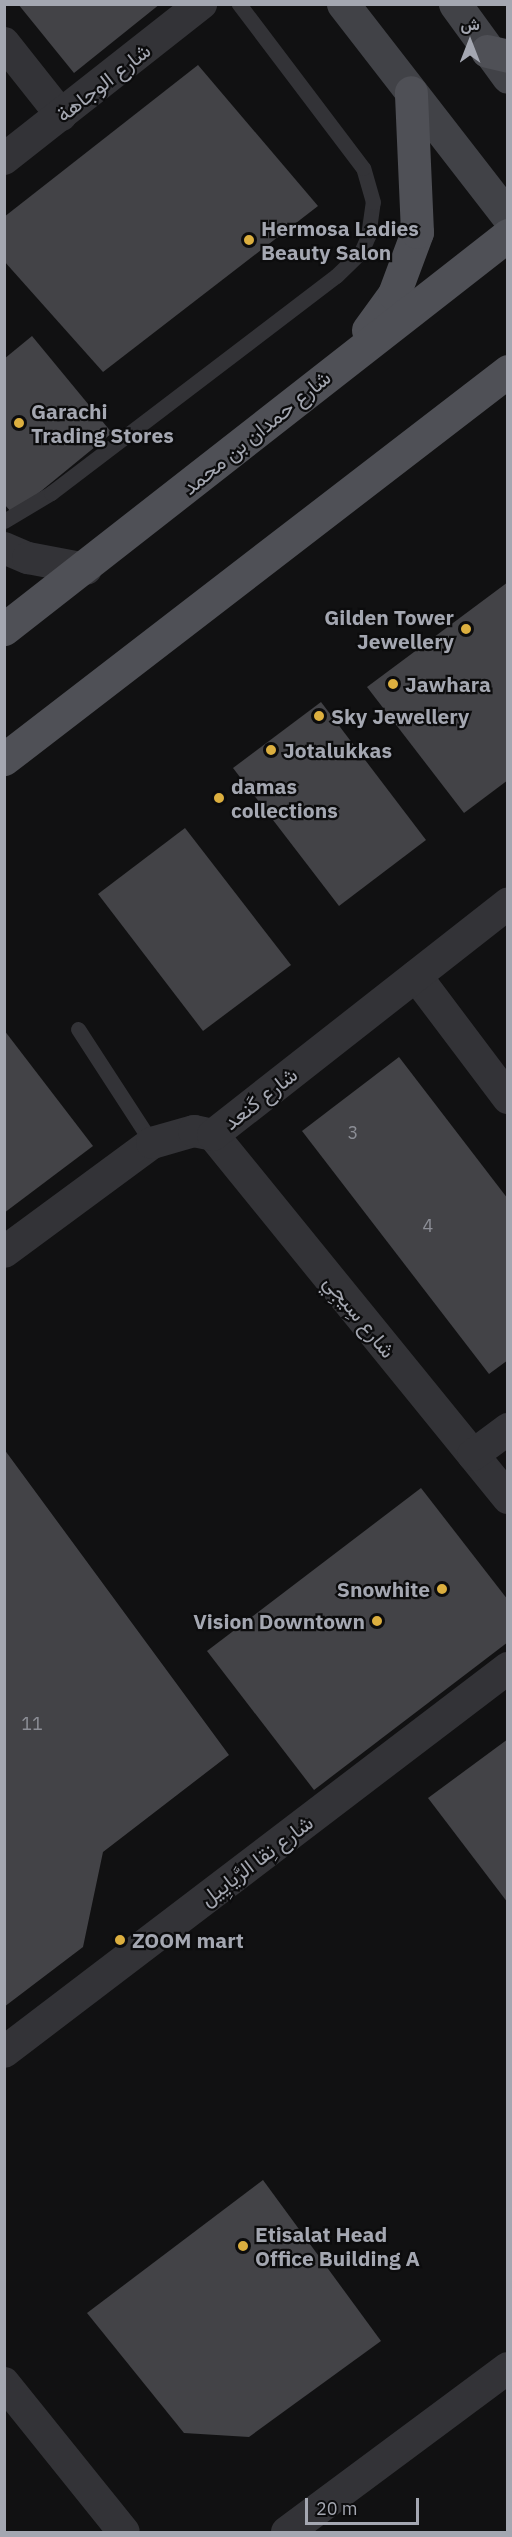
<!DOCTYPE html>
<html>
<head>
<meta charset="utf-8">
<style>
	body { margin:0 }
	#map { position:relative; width:512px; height:2537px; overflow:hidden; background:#111112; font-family:"IBM Plex Sans",Vazirmatn,sans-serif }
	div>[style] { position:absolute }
	.building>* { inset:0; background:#434347 }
	.lane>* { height:15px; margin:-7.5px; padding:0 7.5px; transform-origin:7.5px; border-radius:7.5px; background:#333337 }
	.street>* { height:32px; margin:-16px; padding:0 16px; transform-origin:16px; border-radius:16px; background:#333337 }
	.secondary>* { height:33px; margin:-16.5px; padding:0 16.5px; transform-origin:16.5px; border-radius:16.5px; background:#414247 }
	.primary>* { height:33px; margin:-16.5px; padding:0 16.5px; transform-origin:16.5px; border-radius:16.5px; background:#4f5056 }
	.dots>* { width:16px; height:16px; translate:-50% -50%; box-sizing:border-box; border:3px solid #0c0c0d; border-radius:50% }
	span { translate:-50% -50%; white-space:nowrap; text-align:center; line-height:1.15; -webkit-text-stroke:4.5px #0c0c0d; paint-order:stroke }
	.number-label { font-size:18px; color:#8c8e96 }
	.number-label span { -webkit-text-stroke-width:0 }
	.street-label { font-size:21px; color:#a4a7b1 }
	.poi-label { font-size:21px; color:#a4a7b1; font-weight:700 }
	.left { translate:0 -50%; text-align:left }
	.right { translate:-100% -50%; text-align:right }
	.frame { position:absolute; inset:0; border:6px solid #a4a7b1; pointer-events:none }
	.north { position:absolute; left:440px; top:12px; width:60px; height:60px; -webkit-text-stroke:4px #0c0c0d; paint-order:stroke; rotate:0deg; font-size:16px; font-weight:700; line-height:24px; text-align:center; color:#a4a7b1 }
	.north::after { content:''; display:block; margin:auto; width:21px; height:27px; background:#a4a7b1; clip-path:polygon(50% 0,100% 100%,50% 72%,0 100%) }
	.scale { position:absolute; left:305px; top:2498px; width:114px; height:27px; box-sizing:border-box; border:3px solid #a4a7b1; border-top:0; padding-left:8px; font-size:18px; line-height:21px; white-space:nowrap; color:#a4a7b1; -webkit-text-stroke:4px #0c0c0d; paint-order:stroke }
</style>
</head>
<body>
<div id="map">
	<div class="building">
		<i style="clip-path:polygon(18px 4px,160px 4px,74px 73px)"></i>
		<i style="clip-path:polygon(198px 65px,318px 206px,103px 372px,4px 261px,4px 217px)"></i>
		<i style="clip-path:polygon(32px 336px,112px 433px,13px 514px,4px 504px,4px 359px)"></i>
		<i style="clip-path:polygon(508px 582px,508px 780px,464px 813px,367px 687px)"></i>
		<i style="clip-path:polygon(321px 702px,426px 840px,339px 906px,233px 768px)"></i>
		<i style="clip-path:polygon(185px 828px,291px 965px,203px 1031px,98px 894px)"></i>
		<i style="clip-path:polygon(4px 1030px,93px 1146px,4px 1213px)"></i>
		<i style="clip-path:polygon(399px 1057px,508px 1199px,508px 1360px,489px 1374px,302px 1131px)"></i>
		<i style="clip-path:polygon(4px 1449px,229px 1755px,103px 1852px,83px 1947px,4px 2007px)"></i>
		<i style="clip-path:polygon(421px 1488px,508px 1600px,508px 1642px,314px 1790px,207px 1651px)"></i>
		<i style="clip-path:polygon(508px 1739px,508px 1903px,428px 1798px)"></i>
		<i style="clip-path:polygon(263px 2180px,381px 2341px,249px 2437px,184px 2433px,87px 2313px)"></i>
	</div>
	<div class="lane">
		<i style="left:4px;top:521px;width:55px;rotate:-30.8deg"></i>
		<i style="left:51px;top:493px;width:358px;rotate:-37.3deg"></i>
		<i style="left:336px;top:276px;width:35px;rotate:-44deg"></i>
		<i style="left:361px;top:252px;width:17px;rotate:-66deg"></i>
		<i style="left:368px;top:236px;width:34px;rotate:-82deg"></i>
		<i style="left:373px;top:202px;width:35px;rotate:-106deg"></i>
		<i style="left:363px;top:168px;width:206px;rotate:-127.1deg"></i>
		<i style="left:78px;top:1029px;width:136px;rotate:57deg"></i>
	</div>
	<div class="street">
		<i style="left:4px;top:43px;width:92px;rotate:51.6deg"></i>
		<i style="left:4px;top:159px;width:251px;rotate:-38.2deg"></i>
		<i style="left:4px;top:548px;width:26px;rotate:23deg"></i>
		<i style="left:28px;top:558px;width:59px;rotate:10.7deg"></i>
		<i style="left:416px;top:976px;width:153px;rotate:53deg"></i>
		<i style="left:213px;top:1135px;width:468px;rotate:50.9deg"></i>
		<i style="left:4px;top:1252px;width:184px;rotate:-36.4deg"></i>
		<i style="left:152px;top:1143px;width:44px;rotate:-15.9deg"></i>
		<i style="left:194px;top:1131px;width:19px;rotate:12deg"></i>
		<i style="left:213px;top:1135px;width:375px;rotate:-38.1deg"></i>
		<i style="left:473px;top:1455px;width:44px;rotate:-36.6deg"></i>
		<i style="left:4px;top:2052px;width:634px;rotate:-37.3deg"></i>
		<i style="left:4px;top:2383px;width:191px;rotate:51.2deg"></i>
		<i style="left:287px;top:2532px;width:275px;rotate:-36.6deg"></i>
	</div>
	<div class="secondary">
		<i style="left:343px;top:4px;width:269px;rotate:52.2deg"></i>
		<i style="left:455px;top:4px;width:90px;rotate:54deg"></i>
	</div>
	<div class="primary">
		<i style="left:487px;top:51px;width:22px;rotate:13deg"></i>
		<i style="left:368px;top:330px;width:44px;rotate:-54.2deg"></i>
		<i style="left:394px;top:294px;width:66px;rotate:-69.6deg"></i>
		<i style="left:417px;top:232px;width:140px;rotate:-92.5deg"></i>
		<i style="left:4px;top:629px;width:640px;rotate:-38.02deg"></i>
		<i style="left:4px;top:759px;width:636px;rotate:-37.59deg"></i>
	</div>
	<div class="dots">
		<i style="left:249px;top:240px;background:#dcaf3f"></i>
		<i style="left:19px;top:423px;background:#dcaf3f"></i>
		<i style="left:466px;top:629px;background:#dcaf3f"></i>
		<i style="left:393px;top:684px;background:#dcaf3f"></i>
		<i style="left:319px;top:716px;background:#dcaf3f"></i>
		<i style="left:271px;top:750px;background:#dcaf3f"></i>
		<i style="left:219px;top:798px;background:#dcaf3f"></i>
		<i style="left:442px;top:1589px;background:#dcaf3f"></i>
		<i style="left:377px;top:1621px;background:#dcaf3f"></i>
		<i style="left:120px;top:1940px;background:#dcaf3f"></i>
		<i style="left:243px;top:2246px;background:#dcaf3f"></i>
	</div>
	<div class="number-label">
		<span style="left:353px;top:1133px">3</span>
		<span style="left:428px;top:1226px">4</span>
		<span style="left:32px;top:1724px">11</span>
	</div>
	<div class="street-label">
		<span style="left:103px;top:82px;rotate:-38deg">شارع الوجاهة</span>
		<span style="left:256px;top:432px;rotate:-39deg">شارع حمدان بن محمد</span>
		<span style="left:260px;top:1098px;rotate:-38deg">شارع كَنعد</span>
		<span style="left:360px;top:1316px;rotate:51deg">شارع سِيجِي</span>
		<span style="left:256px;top:1860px;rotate:-37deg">شارع نِقا الرَّيايِيل</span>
	</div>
	<div class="poi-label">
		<span class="left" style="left:261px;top:240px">Hermosa Ladies<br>Beauty Salon</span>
		<span class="left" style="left:31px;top:423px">Garachi<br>Trading Stores</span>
		<span class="right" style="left:454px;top:629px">Gilden Tower<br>Jewellery</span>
		<span class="left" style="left:405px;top:684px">Jawhara</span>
		<span class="left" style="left:331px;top:716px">Sky Jewellery</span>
		<span class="left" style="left:283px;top:750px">Jotalukkas</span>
		<span class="left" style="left:231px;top:798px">damas<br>collections</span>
		<span class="right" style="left:430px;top:1589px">Snowhite</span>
		<span class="right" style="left:365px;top:1621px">Vision Downtown</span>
		<span class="left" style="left:132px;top:1940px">ZOOM mart</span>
		<span class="left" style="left:255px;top:2246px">Etisalat Head<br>Office Building A</span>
	</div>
	<div class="frame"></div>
	<div class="north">ش</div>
	<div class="scale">20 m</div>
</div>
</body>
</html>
